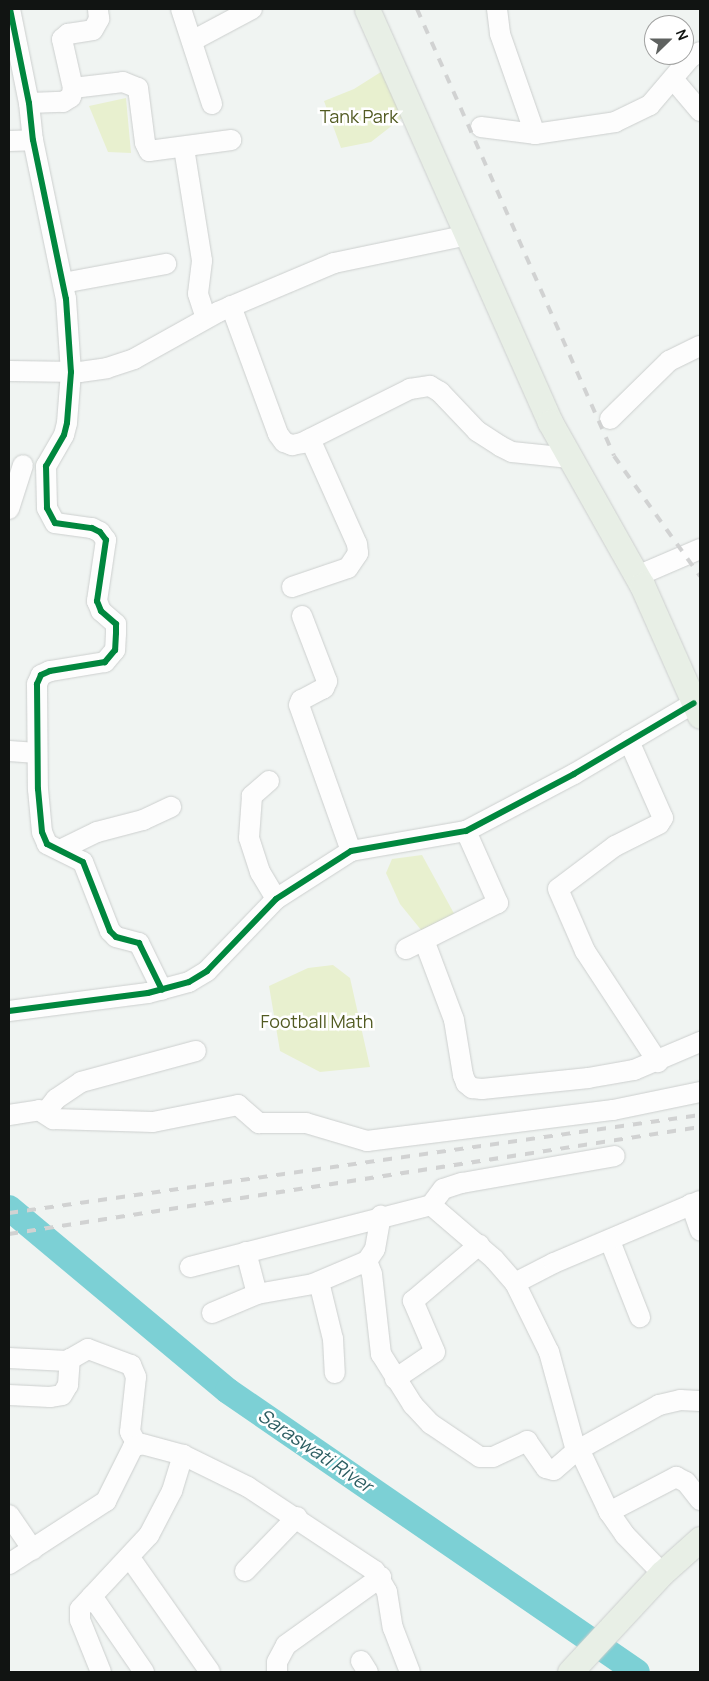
<!DOCTYPE html>
<html>
<head>
<meta charset="utf-8">
<style>
	body { margin:0 }
	#map { position:relative; width:709px; height:1681px; overflow:hidden; background:#f0f4f2; font-family:Manrope,sans-serif }
	div>[style] { position:absolute }
	.green>* { inset:0; background:#e8f0cf }
	.river>* { height:26px; margin:-13px; padding:0 13px; transform-origin:13px; border-radius:13px; background:#7cd0d5 }
	.roads { filter:drop-shadow(0 0 1px #cccfce) drop-shadow(0 0 1px #cccfce) }
	.minor>* { height:20px; margin:-10px; padding:0 10px; transform-origin:10px; border-radius:10px; background:#fdfdfd }
	.major>* { height:25px; margin:-12.5px; padding:0 12.5px; transform-origin:12.5px; border-radius:12.5px; background:#e8efe6 }
	.rail>* { height:4px; margin-top:-2px; transform-origin:0; background:repeating-linear-gradient(90deg,#d1d2d2 0 9px,transparent 0 18px) }
	.cycleway>* { height:6px; margin:-3px; padding:0 3px; transform-origin:3px; border-radius:3px; background:#00873e }
	span { translate:-50% -50%; white-space:nowrap; text-align:center; line-height:1.15; -webkit-text-stroke:5px #fff; paint-order:stroke }
	.park-label { font-size:18px; color:#525b22 }
	.water-label { font-size:19px; color:#2d5e62; font-style:italic }
	.frame { position:absolute; inset:0; border:10px solid #111412; pointer-events:none }
	.north { position:absolute; left:644px; top:15px; width:50px; height:50px; box-sizing:border-box; background:#fff; border:1px solid #a0a1a0; border-radius:50%; rotate:68deg; font-size:14px; font-weight:700; line-height:20px; text-align:center; color:#111412 }
	.north::after { content:''; display:block; margin:auto; width:18px; height:22px; background:#5f6260; clip-path:polygon(50% 0,100% 100%,50% 72%,0 100%) }
</style>
</head>
<body>
<div id="map">
	<div class="green">
		<i style="clip-path:polygon(384px 70px,412px 110px,371px 142px,341px 148px,324px 101px,354px 89px)"></i>
		<i style="clip-path:polygon(126px 98px,131px 153px,108px 152px,89px 106px)"></i>
		<i style="clip-path:polygon(422px 855px,457px 919px,426px 936px,400px 904px,386px 873px,392px 859px)"></i>
		<i style="clip-path:polygon(333px 965px,350px 978px,370px 1067px,320px 1072px,280px 1051px,269px 986px,308px 968px)"></i>
	</div>
	<div class="river">
		<i style="left:9px;top:1208px;width:285px;rotate:39.9deg"></i>
		<i style="left:228px;top:1391px;width:496px;rotate:34.5deg"></i>
	</div>
	<div class="roads">
		<div class="minor">
			<i style="left:10px;top:9px;width:96px;rotate:78.6deg"></i>
			<i style="left:29px;top:103px;width:37px;rotate:84deg"></i>
			<i style="left:33px;top:140px;width:162px;rotate:78.3deg"></i>
			<i style="left:66px;top:299px;width:73px;rotate:86.1deg"></i>
			<i style="left:71px;top:372px;width:51px;rotate:94.5deg"></i>
			<i style="left:67px;top:423px;width:12px;rotate:104deg"></i>
			<i style="left:64px;top:435px;width:36px;rotate:120deg"></i>
			<i style="left:46px;top:466px;width:42px;rotate:88.6deg"></i>
			<i style="left:47px;top:508px;width:17px;rotate:62deg"></i>
			<i style="left:55px;top:523px;width:37px;rotate:8deg"></i>
			<i style="left:92px;top:528px;width:9px;rotate:27deg"></i>
			<i style="left:100px;top:532px;width:10px;rotate:53deg"></i>
			<i style="left:106px;top:540px;width:62px;rotate:98.4deg"></i>
			<i style="left:97px;top:601px;width:11px;rotate:68deg"></i>
			<i style="left:101px;top:611px;width:20px;rotate:41deg"></i>
			<i style="left:116px;top:624px;width:9px;rotate:90deg"></i>
			<i style="left:116px;top:633px;width:17px;rotate:93deg"></i>
			<i style="left:115px;top:650px;width:16px;rotate:130deg"></i>
			<i style="left:105px;top:662px;width:56px;rotate:170.7deg"></i>
			<i style="left:50px;top:671px;width:10px;rotate:156deg"></i>
			<i style="left:41px;top:675px;width:10px;rotate:114deg"></i>
			<i style="left:37px;top:684px;width:105px;rotate:89.5deg"></i>
			<i style="left:38px;top:789px;width:43px;rotate:84.7deg"></i>
			<i style="left:42px;top:832px;width:13px;rotate:67deg"></i>
			<i style="left:47px;top:844px;width:40px;rotate:26.6deg"></i>
			<i style="left:83px;top:862px;width:74px;rotate:68.6deg"></i>
			<i style="left:110px;top:931px;width:8px;rotate:45deg"></i>
			<i style="left:116px;top:937px;width:24px;rotate:15deg"></i>
			<i style="left:139px;top:943px;width:52px;rotate:63.9deg"></i>
			<i style="left:181px;top:9px;width:100px;rotate:71.9deg"></i>
			<i style="left:497px;top:9px;width:25px;rotate:83deg"></i>
			<i style="left:500px;top:34px;width:106px;rotate:70.7deg"></i>
			<i style="left:192px;top:41px;width:68px;rotate:-28.1deg"></i>
			<i style="left:673px;top:79px;width:42px;rotate:49.8deg"></i>
			<i style="left:73px;top:88px;width:50px;rotate:-6.8deg"></i>
			<i style="left:123px;top:82px;width:16px;rotate:22deg"></i>
			<i style="left:138px;top:88px;width:55px;rotate:82.7deg"></i>
			<i style="left:145px;top:143px;width:9px;rotate:63deg"></i>
			<i style="left:149px;top:151px;width:83px;rotate:-7.6deg"></i>
			<i style="left:29px;top:103px;width:34px;rotate:-2deg"></i>
			<i style="left:63px;top:102px;width:9px;rotate:-32deg"></i>
			<i style="left:71px;top:97px;width:9px;rotate:-77deg"></i>
			<i style="left:73px;top:88px;width:50px;rotate:-102.7deg"></i>
			<i style="left:62px;top:39px;width:8px;rotate:-40deg"></i>
			<i style="left:68px;top:34px;width:25px;rotate:-9deg"></i>
			<i style="left:93px;top:30px;width:13px;rotate:-61deg"></i>
			<i style="left:99px;top:19px;width:10px;rotate:-96deg"></i>
			<i style="left:481px;top:127px;width:54px;rotate:7.4deg"></i>
			<i style="left:535px;top:134px;width:81px;rotate:-8.5deg"></i>
			<i style="left:615px;top:122px;width:39px;rotate:-26deg"></i>
			<i style="left:650px;top:105px;width:63px;rotate:-49.5deg"></i>
			<i style="left:691px;top:57px;width:10px;rotate:-29deg"></i>
			<i style="left:9px;top:141px;width:24px;rotate:-2deg"></i>
			<i style="left:184px;top:148px;width:114px;rotate:80.9deg"></i>
			<i style="left:202px;top:261px;width:33px;rotate:97deg"></i>
			<i style="left:198px;top:294px;width:25px;rotate:72deg"></i>
			<i style="left:63px;top:283px;width:105px;rotate:-10.5deg"></i>
			<i style="left:231px;top:306px;width:136px;rotate:69.8deg"></i>
			<i style="left:278px;top:434px;width:10px;rotate:53deg"></i>
			<i style="left:284px;top:442px;width:9px;rotate:21deg"></i>
			<i style="left:292px;top:445px;width:10px;rotate:-11deg"></i>
			<i style="left:302px;top:443px;width:121px;rotate:-26.6deg"></i>
			<i style="left:410px;top:389px;width:20px;rotate:-9deg"></i>
			<i style="left:430px;top:386px;width:12px;rotate:31deg"></i>
			<i style="left:440px;top:392px;width:54px;rotate:46.5deg"></i>
			<i style="left:477px;top:431px;width:27px;rotate:33deg"></i>
			<i style="left:500px;top:446px;width:13px;rotate:27deg"></i>
			<i style="left:512px;top:452px;width:58px;rotate:5.9deg"></i>
			<i style="left:9px;top:371px;width:71px;rotate:0.8deg"></i>
			<i style="left:80px;top:372px;width:27px;rotate:-8deg"></i>
			<i style="left:107px;top:368px;width:28px;rotate:-18deg"></i>
			<i style="left:134px;top:359px;width:96px;rotate:-29.2deg"></i>
			<i style="left:218px;top:312px;width:126px;rotate:-22.9deg"></i>
			<i style="left:334px;top:263px;width:137px;rotate:-11.8deg"></i>
			<i style="left:610px;top:419px;width:83px;rotate:-44.5deg"></i>
			<i style="left:669px;top:361px;width:34px;rotate:-26deg"></i>
			<i style="left:9px;top:509px;width:46px;rotate:-72.3deg"></i>
			<i style="left:637px;top:576px;width:69px;rotate:-23.2deg"></i>
			<i style="left:292px;top:587px;width:59px;rotate:-18.7deg"></i>
			<i style="left:348px;top:568px;width:18px;rotate:-56deg"></i>
			<i style="left:358px;top:553px;width:9px;rotate:-96deg"></i>
			<i style="left:357px;top:544px;width:115px;rotate:-114.1deg"></i>
			<i style="left:302px;top:616px;width:70px;rotate:69deg"></i>
			<i style="left:327px;top:681px;width:8px;rotate:113deg"></i>
			<i style="left:324px;top:688px;width:26px;rotate:152deg"></i>
			<i style="left:301px;top:700px;width:5px;rotate:112deg"></i>
			<i style="left:299px;top:705px;width:155px;rotate:70.4deg"></i>
			<i style="left:629px;top:741px;width:84px;rotate:66.2deg"></i>
			<i style="left:663px;top:818px;width:7px;rotate:124deg"></i>
			<i style="left:659px;top:824px;width:49px;rotate:153.4deg"></i>
			<i style="left:615px;top:846px;width:71px;rotate:143deg"></i>
			<i style="left:558px;top:889px;width:68px;rotate:66.5deg"></i>
			<i style="left:585px;top:951px;width:133px;rotate:56.7deg"></i>
			<i style="left:9px;top:751px;width:28px;rotate:4deg"></i>
			<i style="left:269px;top:781px;width:23px;rotate:139deg"></i>
			<i style="left:252px;top:796px;width:42px;rotate:94.1deg"></i>
			<i style="left:249px;top:838px;width:36px;rotate:72deg"></i>
			<i style="left:260px;top:872px;width:31px;rotate:59deg"></i>
			<i style="left:60px;top:850px;width:41px;rotate:-25.9deg"></i>
			<i style="left:97px;top:832px;width:48px;rotate:-14.6deg"></i>
			<i style="left:143px;top:820px;width:31px;rotate:-25deg"></i>
			<i style="left:424px;top:940px;width:85px;rotate:69.4deg"></i>
			<i style="left:454px;top:1020px;width:56px;rotate:80.7deg"></i>
			<i style="left:463px;top:1075px;width:9px;rotate:69deg"></i>
			<i style="left:466px;top:1083px;width:8px;rotate:40deg"></i>
			<i style="left:472px;top:1088px;width:10px;rotate:6deg"></i>
			<i style="left:482px;top:1089px;width:107px;rotate:-5.9deg"></i>
			<i style="left:588px;top:1078px;width:47px;rotate:-9.9deg"></i>
			<i style="left:634px;top:1070px;width:72px;rotate:-23deg"></i>
			<i style="left:406px;top:949px;width:103px;rotate:-26.6deg"></i>
			<i style="left:498px;top:903px;width:79px;rotate:-114deg"></i>
			<i style="left:9px;top:1011px;width:140px;rotate:-7.4deg"></i>
			<i style="left:148px;top:993px;width:42px;rotate:-15deg"></i>
			<i style="left:189px;top:982px;width:21px;rotate:-31deg"></i>
			<i style="left:207px;top:971px;width:100px;rotate:-46.2deg"></i>
			<i style="left:276px;top:899px;width:89px;rotate:-32.6deg"></i>
			<i style="left:351px;top:851px;width:117px;rotate:-9.9deg"></i>
			<i style="left:466px;top:831px;width:122px;rotate:-27.8deg"></i>
			<i style="left:574px;top:774px;width:139px;rotate:-30.6deg"></i>
			<i style="left:45px;top:1113px;width:18px;rotate:-52deg"></i>
			<i style="left:56px;top:1099px;width:30px;rotate:-34deg"></i>
			<i style="left:81px;top:1082px;width:119px;rotate:-15.1deg"></i>
			<i style="left:9px;top:1115px;width:30px;rotate:-9deg"></i>
			<i style="left:39px;top:1110px;width:17px;rotate:33deg"></i>
			<i style="left:53px;top:1119px;width:100px;rotate:1.7deg"></i>
			<i style="left:153px;top:1122px;width:87px;rotate:-11.3deg"></i>
			<i style="left:238px;top:1105px;width:28px;rotate:41deg"></i>
			<i style="left:259px;top:1123px;width:47px"></i>
			<i style="left:306px;top:1123px;width:64px;rotate:16.4deg"></i>
			<i style="left:367px;top:1141px;width:248px;rotate:-7.2deg"></i>
			<i style="left:613px;top:1110px;width:89px;rotate:-11.7deg"></i>
			<i style="left:691px;top:1204px;width:28px;rotate:71deg"></i>
			<i style="left:431px;top:1205px;width:20px;rotate:-53deg"></i>
			<i style="left:443px;top:1189px;width:20px;rotate:-18deg"></i>
			<i style="left:462px;top:1183px;width:155px;rotate:-10deg"></i>
			<i style="left:610px;top:1241px;width:82px;rotate:68.5deg"></i>
			<i style="left:246px;top:1252px;width:43px;rotate:75.3deg"></i>
			<i style="left:367px;top:1261px;width:14px;rotate:69deg"></i>
			<i style="left:372px;top:1274px;width:81px;rotate:83.6deg"></i>
			<i style="left:381px;top:1354px;width:60px;rotate:57.9deg"></i>
			<i style="left:413px;top:1405px;width:26px;rotate:47deg"></i>
			<i style="left:431px;top:1424px;width:59px;rotate:34deg"></i>
			<i style="left:480px;top:1457px;width:13px"></i>
			<i style="left:493px;top:1457px;width:38px;rotate:-25deg"></i>
			<i style="left:527px;top:1441px;width:33px;rotate:55deg"></i>
			<i style="left:546px;top:1468px;width:8px;rotate:14deg"></i>
			<i style="left:554px;top:1470px;width:29px;rotate:-41deg"></i>
			<i style="left:190px;top:1267px;width:249px;rotate:-14.4deg"></i>
			<i style="left:431px;top:1205px;width:83px;rotate:40.6deg"></i>
			<i style="left:494px;top:1259px;width:32px;rotate:49deg"></i>
			<i style="left:515px;top:1283px;width:77px;rotate:63.8deg"></i>
			<i style="left:549px;top:1352px;width:103px;rotate:74.7deg"></i>
			<i style="left:576px;top:1451px;width:95px;rotate:-29deg"></i>
			<i style="left:659px;top:1405px;width:22px;rotate:-13deg"></i>
			<i style="left:680px;top:1400px;width:20px;rotate:3deg"></i>
			<i style="left:319px;top:1282px;width:59px;rotate:76.2deg"></i>
			<i style="left:333px;top:1339px;width:34px;rotate:87deg"></i>
			<i style="left:515px;top:1283px;width:44px;rotate:-27.1deg"></i>
			<i style="left:554px;top:1263px;width:159px;rotate:-23deg"></i>
			<i style="left:212px;top:1313px;width:49px;rotate:-22.9deg"></i>
			<i style="left:257px;top:1294px;width:57px;rotate:-10.1deg"></i>
			<i style="left:313px;top:1284px;width:59px;rotate:-23.1deg"></i>
			<i style="left:367px;top:1261px;width:14px;rotate:-56deg"></i>
			<i style="left:375px;top:1249px;width:34px;rotate:-80deg"></i>
			<i style="left:9px;top:1358px;width:58px;rotate:3deg"></i>
			<i style="left:67px;top:1361px;width:24px;rotate:-30deg"></i>
			<i style="left:88px;top:1349px;width:46px;rotate:20.4deg"></i>
			<i style="left:131px;top:1365px;width:13px;rotate:67deg"></i>
			<i style="left:136px;top:1377px;width:55px;rotate:96.2deg"></i>
			<i style="left:130px;top:1432px;width:14px;rotate:60deg"></i>
			<i style="left:395px;top:1379px;width:48px;rotate:-34deg"></i>
			<i style="left:435px;top:1352px;width:56px;rotate:-113.3deg"></i>
			<i style="left:413px;top:1301px;width:87px;rotate:-40.3deg"></i>
			<i style="left:9px;top:1395px;width:41px;rotate:2.8deg"></i>
			<i style="left:50px;top:1397px;width:12px;rotate:-9deg"></i>
			<i style="left:62px;top:1395px;width:12px;rotate:-59deg"></i>
			<i style="left:68px;top:1385px;width:26px;rotate:-86deg"></i>
			<i style="left:580px;top:1451px;width:68px;rotate:64.6deg"></i>
			<i style="left:609px;top:1512px;width:28px;rotate:55deg"></i>
			<i style="left:625px;top:1535px;width:53px;rotate:45.8deg"></i>
			<i style="left:609px;top:1512px;width:76px;rotate:-27.6deg"></i>
			<i style="left:676px;top:1477px;width:11px;rotate:27deg"></i>
			<i style="left:686px;top:1482px;width:23px;rotate:52deg"></i>
			<i style="left:9px;top:1515px;width:42px;rotate:55.6deg"></i>
			<i style="left:130px;top:1558px;width:139px;rotate:54.9deg"></i>
			<i style="left:9px;top:1564px;width:116px;rotate:-33deg"></i>
			<i style="left:106px;top:1501px;width:60px;rotate:-63.4deg"></i>
			<i style="left:133px;top:1447px;width:9px;rotate:-18deg"></i>
			<i style="left:142px;top:1444px;width:42px;rotate:15deg"></i>
			<i style="left:183px;top:1455px;width:72px;rotate:26.2deg"></i>
			<i style="left:248px;top:1487px;width:152px;rotate:33.5deg"></i>
			<i style="left:375px;top:1571px;width:24px;rotate:60deg"></i>
			<i style="left:387px;top:1592px;width:36px;rotate:81deg"></i>
			<i style="left:393px;top:1628px;width:47px;rotate:68.9deg"></i>
			<i style="left:245px;top:1571px;width:75px;rotate:-46.1deg"></i>
			<i style="left:92px;top:1596px;width:92px;rotate:55.6deg"></i>
			<i style="left:361px;top:1661px;width:13px;rotate:58deg"></i>
			<i style="left:101px;top:1672px;width:56px;rotate:-112deg"></i>
			<i style="left:80px;top:1620px;width:11px;rotate:-90deg"></i>
			<i style="left:80px;top:1609px;width:101px;rotate:-47deg"></i>
			<i style="left:149px;top:1535px;width:50px;rotate:-62.4deg"></i>
			<i style="left:172px;top:1491px;width:38px;rotate:-73deg"></i>
			<i style="left:277px;top:1672px;width:10px;rotate:-90deg"></i>
			<i style="left:277px;top:1662px;width:19px;rotate:-62deg"></i>
			<i style="left:286px;top:1645px;width:117px;rotate:-35.6deg"></i>
		</div>
		<div class="major">
			<i style="left:367px;top:9px;width:452px;rotate:66.1deg"></i>
			<i style="left:550px;top:422px;width:187px;rotate:60.6deg"></i>
			<i style="left:642px;top:585px;width:143px;rotate:66.1deg"></i>
			<i style="left:570px;top:1672px;width:135px;rotate:-47.1deg"></i>
			<i style="left:662px;top:1573px;width:51px;rotate:-41.8deg"></i>
		</div>
	</div>
	<div class="rail">
		<i style="left:417px;top:9px;width:488px;rotate:66.2deg"></i>
		<i style="left:614px;top:456px;width:148px;rotate:54.4deg"></i>
		<i style="left:9px;top:1213px;width:698px;rotate:-8.07deg"></i>
		<i style="left:9px;top:1234px;width:699px;rotate:-8.8deg"></i>
	</div>
	<div class="cycleway">
		<i style="left:10px;top:9px;width:96px;rotate:78.6deg"></i>
		<i style="left:29px;top:103px;width:37px;rotate:84deg"></i>
		<i style="left:33px;top:140px;width:162px;rotate:78.3deg"></i>
		<i style="left:66px;top:299px;width:73px;rotate:86.1deg"></i>
		<i style="left:71px;top:372px;width:51px;rotate:94.5deg"></i>
		<i style="left:67px;top:423px;width:12px;rotate:104deg"></i>
		<i style="left:64px;top:435px;width:36px;rotate:120deg"></i>
		<i style="left:46px;top:466px;width:42px;rotate:88.6deg"></i>
		<i style="left:47px;top:508px;width:17px;rotate:62deg"></i>
		<i style="left:55px;top:523px;width:37px;rotate:8deg"></i>
		<i style="left:92px;top:528px;width:9px;rotate:27deg"></i>
		<i style="left:100px;top:532px;width:10px;rotate:53deg"></i>
		<i style="left:106px;top:540px;width:62px;rotate:98.4deg"></i>
		<i style="left:97px;top:601px;width:11px;rotate:68deg"></i>
		<i style="left:101px;top:611px;width:20px;rotate:41deg"></i>
		<i style="left:116px;top:624px;width:9px;rotate:90deg"></i>
		<i style="left:116px;top:633px;width:17px;rotate:93deg"></i>
		<i style="left:115px;top:650px;width:16px;rotate:130deg"></i>
		<i style="left:105px;top:662px;width:56px;rotate:170.7deg"></i>
		<i style="left:50px;top:671px;width:10px;rotate:156deg"></i>
		<i style="left:41px;top:675px;width:10px;rotate:114deg"></i>
		<i style="left:37px;top:684px;width:105px;rotate:89.5deg"></i>
		<i style="left:38px;top:789px;width:43px;rotate:84.7deg"></i>
		<i style="left:42px;top:832px;width:13px;rotate:67deg"></i>
		<i style="left:47px;top:844px;width:40px;rotate:26.6deg"></i>
		<i style="left:83px;top:862px;width:74px;rotate:68.6deg"></i>
		<i style="left:110px;top:931px;width:8px;rotate:45deg"></i>
		<i style="left:116px;top:937px;width:24px;rotate:15deg"></i>
		<i style="left:139px;top:943px;width:52px;rotate:63.9deg"></i>
		<i style="left:9px;top:1011px;width:140px;rotate:-7.4deg"></i>
		<i style="left:148px;top:993px;width:42px;rotate:-15deg"></i>
		<i style="left:189px;top:982px;width:21px;rotate:-31deg"></i>
		<i style="left:207px;top:971px;width:100px;rotate:-46.2deg"></i>
		<i style="left:276px;top:899px;width:89px;rotate:-32.6deg"></i>
		<i style="left:351px;top:851px;width:117px;rotate:-9.9deg"></i>
		<i style="left:466px;top:831px;width:122px;rotate:-27.8deg"></i>
		<i style="left:574px;top:774px;width:139px;rotate:-30.6deg"></i>
	</div>
	<div class="park-label">
		<span style="left:359px;top:116px">Tank Park</span>
		<span style="left:317px;top:1021px">Football Math</span>
	</div>
	<div class="water-label">
		<span style="left:315px;top:1451px;rotate:34deg">Saraswati River</span>
	</div>
	<div class="frame"></div>
	<div class="north">N</div>
</div>
</body>
</html>
